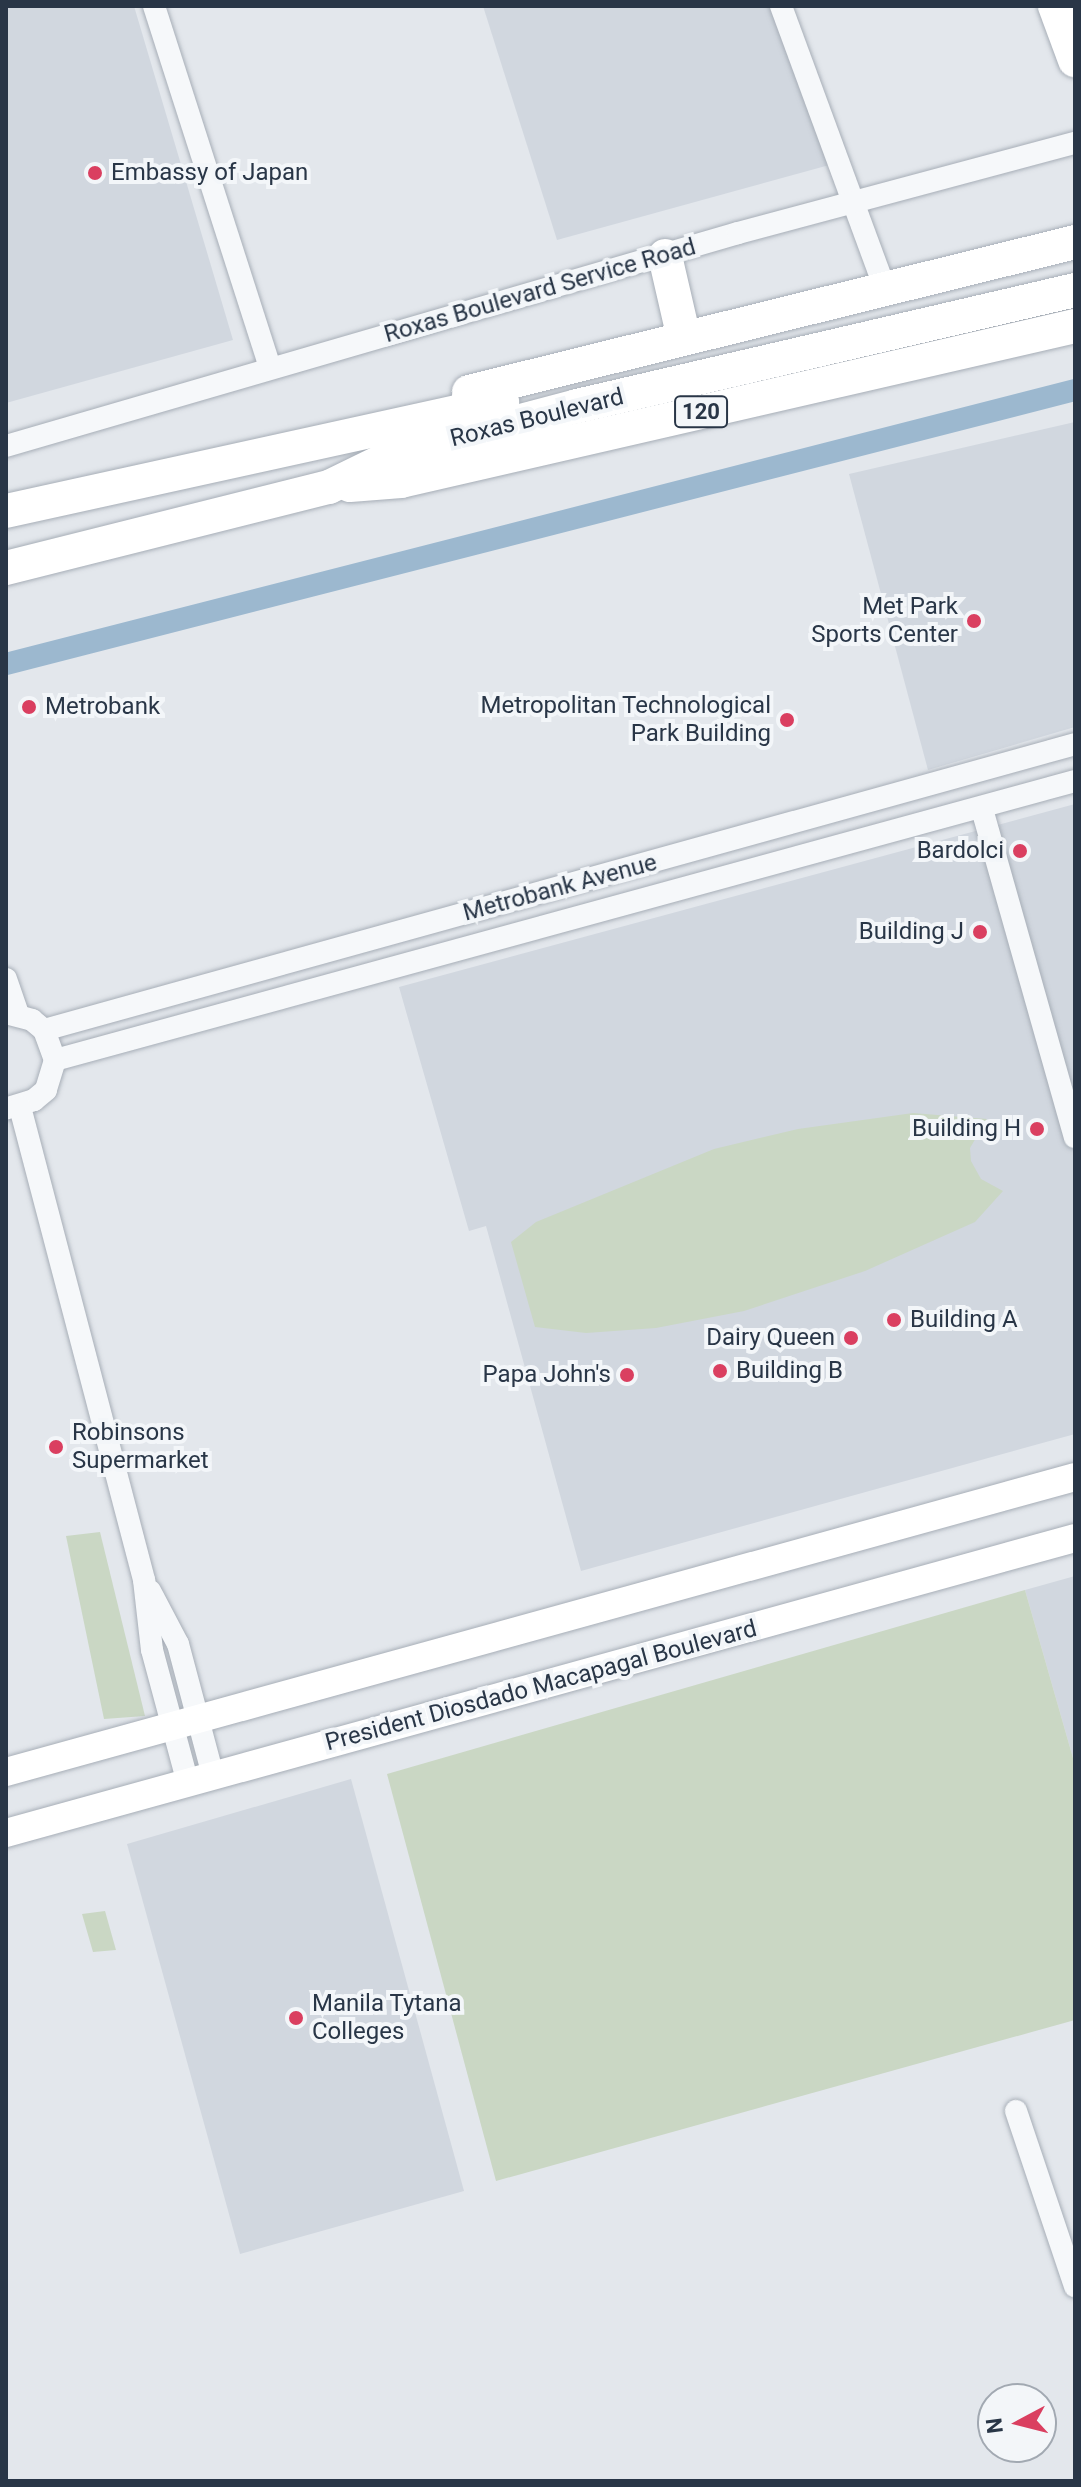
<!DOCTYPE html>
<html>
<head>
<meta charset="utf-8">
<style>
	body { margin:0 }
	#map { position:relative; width:1081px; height:2487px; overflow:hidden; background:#e3e7ec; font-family:Roboto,sans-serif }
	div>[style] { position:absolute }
	.built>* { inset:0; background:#d1d7df }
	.green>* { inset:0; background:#cad7c4 }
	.canal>* { height:22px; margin:-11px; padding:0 11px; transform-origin:11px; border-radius:11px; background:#9cb8cf }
	.roads { filter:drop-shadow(0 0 2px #a7aeb7) drop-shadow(0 0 2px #a7aeb7) }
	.minor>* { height:22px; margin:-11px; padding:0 11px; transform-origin:11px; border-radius:11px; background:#f6f8fa }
	.major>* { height:28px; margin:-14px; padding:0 14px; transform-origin:14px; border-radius:14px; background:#fff }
	.highway>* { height:34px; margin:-17px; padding:0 17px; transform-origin:17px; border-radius:17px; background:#fff }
	.dots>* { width:22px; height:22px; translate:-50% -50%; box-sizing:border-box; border:4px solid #f3f6f9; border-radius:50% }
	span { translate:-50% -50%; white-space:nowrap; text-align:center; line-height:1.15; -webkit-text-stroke:8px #f3f6f9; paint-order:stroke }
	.shield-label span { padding:2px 6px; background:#f3f6f9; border:2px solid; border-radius:6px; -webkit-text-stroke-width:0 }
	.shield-label { font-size:22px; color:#293647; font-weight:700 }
	.poi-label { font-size:24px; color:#293647 }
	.left { translate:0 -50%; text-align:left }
	.right { translate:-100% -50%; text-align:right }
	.street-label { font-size:24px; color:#293647 }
	.frame { position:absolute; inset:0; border:8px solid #293647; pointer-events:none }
	.north { position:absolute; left:977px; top:2383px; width:80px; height:80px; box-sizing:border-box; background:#f3f6f9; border:2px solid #a2a9b2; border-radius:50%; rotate:263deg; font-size:22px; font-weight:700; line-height:32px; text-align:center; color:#293647 }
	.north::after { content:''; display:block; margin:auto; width:28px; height:36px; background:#da3f60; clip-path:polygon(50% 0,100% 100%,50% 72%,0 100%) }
</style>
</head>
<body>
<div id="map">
	<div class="built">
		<i style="clip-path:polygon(6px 6px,134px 6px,233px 340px,6px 403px)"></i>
		<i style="clip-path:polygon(483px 6px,773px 6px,833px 164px,557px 240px)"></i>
		<i style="clip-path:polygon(1075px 422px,1075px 727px,928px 770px,849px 474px)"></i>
		<i style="clip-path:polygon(1075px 804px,1075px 1434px,581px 1571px,486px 1226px,469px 1231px,399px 987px)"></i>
		<i style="clip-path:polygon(1075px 1576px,1075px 1765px,1025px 1590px)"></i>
		<i style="clip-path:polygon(351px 1779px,464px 2191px,240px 2254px,127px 1844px)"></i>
	</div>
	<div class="green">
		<i style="clip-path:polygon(913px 1113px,987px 1119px,970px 1148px,971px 1161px,981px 1179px,1003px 1191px,975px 1222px,865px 1271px,744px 1311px,656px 1328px,586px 1333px,535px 1327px,511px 1242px,536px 1222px,714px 1149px,798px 1129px)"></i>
		<i style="clip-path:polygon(100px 1532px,145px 1716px,104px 1719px,66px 1536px)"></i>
		<i style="clip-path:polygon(1025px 1590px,1075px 1765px,1075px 2020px,496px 2181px,387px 1774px)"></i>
		<i style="clip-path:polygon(105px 1911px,116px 1950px,93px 1952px,82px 1914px)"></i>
	</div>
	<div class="canal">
		<i style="left:6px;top:664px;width:1104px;rotate:-14.38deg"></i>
	</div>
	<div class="roads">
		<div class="minor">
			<i style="left:154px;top:6px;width:379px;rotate:72.2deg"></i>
			<i style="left:781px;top:6px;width:302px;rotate:69.8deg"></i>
			<i style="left:6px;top:446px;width:762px;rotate:-16.22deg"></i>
			<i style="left:738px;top:233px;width:349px;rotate:-15deg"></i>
			<i style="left:982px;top:809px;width:341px;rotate:74.2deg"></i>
			<i style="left:6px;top:979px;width:37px;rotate:71deg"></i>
			<i style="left:6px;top:1013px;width:27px;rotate:15deg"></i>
			<i style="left:32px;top:1020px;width:16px;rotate:40deg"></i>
			<i style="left:44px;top:1030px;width:32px;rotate:70deg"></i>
			<i style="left:55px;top:1060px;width:31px;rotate:107deg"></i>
			<i style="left:46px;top:1090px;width:16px;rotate:140deg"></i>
			<i style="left:34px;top:1100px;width:28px;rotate:163deg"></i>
			<i style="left:44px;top:1030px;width:1070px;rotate:-15.5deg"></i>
			<i style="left:55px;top:1060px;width:1057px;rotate:-15.3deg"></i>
			<i style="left:20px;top:1107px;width:489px;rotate:75.3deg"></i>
			<i style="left:144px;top:1580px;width:70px;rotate:83.5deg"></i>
			<i style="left:152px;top:1650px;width:138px;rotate:74.9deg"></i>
			<i style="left:150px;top:1591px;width:60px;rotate:62.2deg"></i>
			<i style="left:178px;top:1644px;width:137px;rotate:75.1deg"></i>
			<i style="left:1016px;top:2111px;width:185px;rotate:71.4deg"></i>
		</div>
		<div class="major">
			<i style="left:6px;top:1772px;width:1109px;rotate:-15.43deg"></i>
			<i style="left:6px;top:1833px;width:1109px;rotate:-15.43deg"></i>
		</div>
		<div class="highway">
			<i style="left:1055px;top:6px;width:58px;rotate:69.7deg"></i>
			<i style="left:665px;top:256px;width:84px;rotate:77deg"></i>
			<i style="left:469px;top:392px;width:624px;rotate:-13.9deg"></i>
			<i style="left:350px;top:485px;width:51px;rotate:-4.5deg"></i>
			<i style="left:401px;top:481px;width:692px;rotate:-12.95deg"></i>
			<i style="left:6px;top:511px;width:508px;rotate:-12.39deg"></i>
			<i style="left:6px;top:568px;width:333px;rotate:-14.1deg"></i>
			<i style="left:329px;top:487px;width:76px;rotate:-25.9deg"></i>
			<i style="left:397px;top:454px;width:186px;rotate:-14.9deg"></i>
			<i style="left:577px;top:406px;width:511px;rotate:-13.11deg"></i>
		</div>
	</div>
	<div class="dots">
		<i style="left:95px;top:173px;background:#da3f60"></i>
		<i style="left:974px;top:621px;background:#da3f60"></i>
		<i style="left:29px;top:707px;background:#da3f60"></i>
		<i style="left:787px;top:720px;background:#da3f60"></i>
		<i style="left:1020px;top:851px;background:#da3f60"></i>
		<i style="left:980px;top:932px;background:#da3f60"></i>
		<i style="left:1037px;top:1129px;background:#da3f60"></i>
		<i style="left:894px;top:1320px;background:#da3f60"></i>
		<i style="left:851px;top:1338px;background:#da3f60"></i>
		<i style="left:720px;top:1371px;background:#da3f60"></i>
		<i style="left:627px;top:1375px;background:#da3f60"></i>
		<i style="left:56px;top:1447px;background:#da3f60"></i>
		<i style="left:296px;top:2018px;background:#da3f60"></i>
	</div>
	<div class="shield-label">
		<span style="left:701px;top:412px">120</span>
	</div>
	<div class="poi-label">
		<span class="left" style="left:111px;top:173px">Embassy of Japan</span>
		<span class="right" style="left:958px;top:621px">Met Park<br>Sports Center</span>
		<span class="right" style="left:771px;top:720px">Metropolitan Technological<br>Park Building</span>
		<span class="left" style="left:45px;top:707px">Metrobank</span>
		<span class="right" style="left:1004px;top:851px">Bardolci</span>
		<span class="right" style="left:964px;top:932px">Building J</span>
		<span class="right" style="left:1021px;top:1129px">Building H</span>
		<span class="left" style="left:910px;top:1320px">Building A</span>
		<span class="right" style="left:835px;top:1338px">Dairy Queen</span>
		<span class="left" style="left:736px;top:1371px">Building B</span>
		<span class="right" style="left:611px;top:1375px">Papa John's</span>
		<span class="left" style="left:72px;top:1447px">Robinsons<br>Supermarket</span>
		<span class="left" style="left:312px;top:2018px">Manila Tytana<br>Colleges</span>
	</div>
	<div class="street-label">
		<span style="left:540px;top:291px;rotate:-16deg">Roxas Boulevard Service Road</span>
		<span style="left:537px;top:418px;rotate:-14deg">Roxas Boulevard</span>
		<span style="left:560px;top:888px;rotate:-15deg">Metrobank Avenue</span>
		<span style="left:541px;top:1686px;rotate:-15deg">President Diosdado Macapagal Boulevard</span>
	</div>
	<div class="frame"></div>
	<div class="north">N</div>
</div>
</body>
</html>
